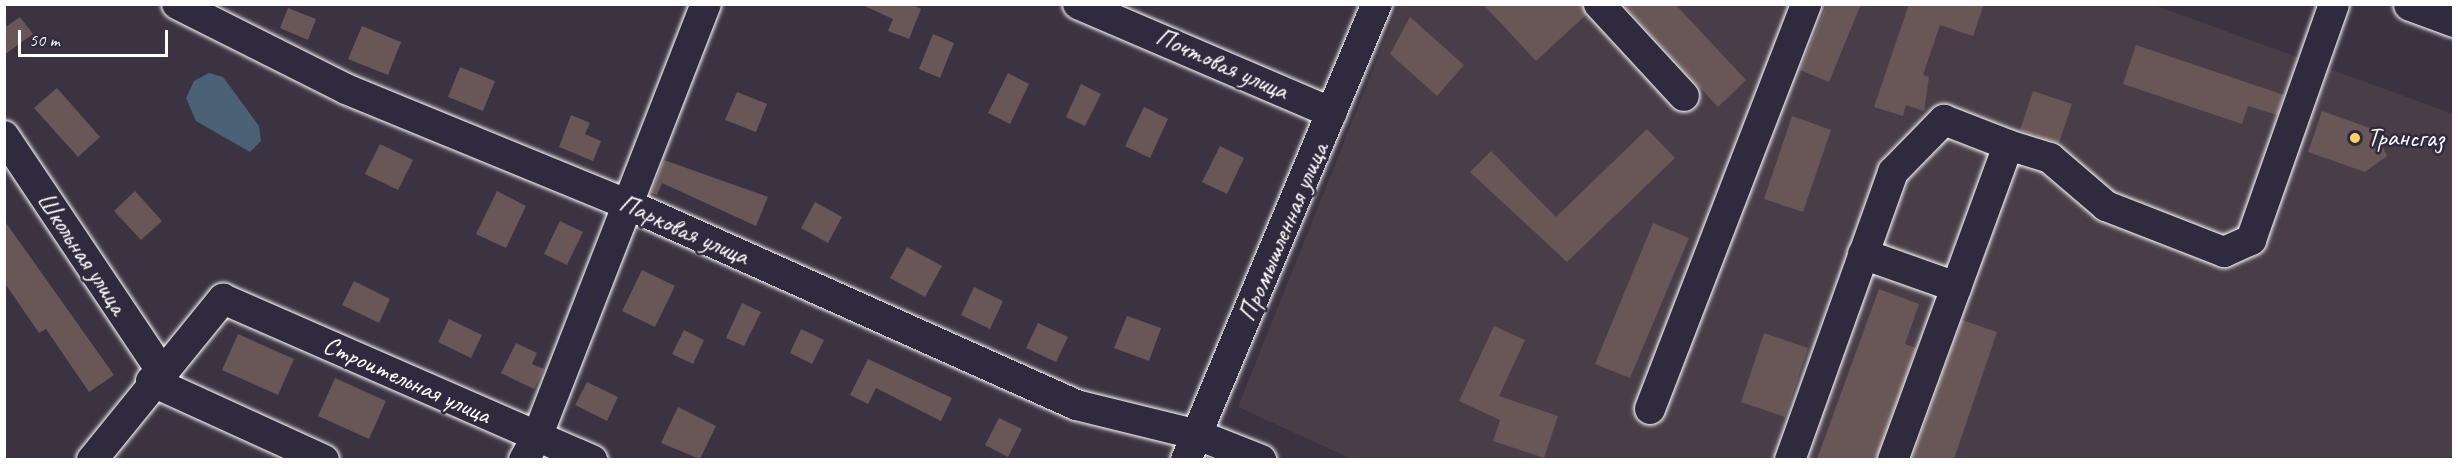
<!DOCTYPE html>
<html>
<head>
<meta charset="utf-8">
<style>
	body { margin:0 }
	#map { position:relative; width:2458px; height:464px; overflow:hidden; background:#3b3342; font-family:Caveat,sans-serif }
	div>[style] { position:absolute }
	.built>* { inset:0; background:#493e48 }
	.water>* { inset:0; background:#4b6175 }
	.building>* { inset:0; background:#695657 }
	.roads { filter:drop-shadow(0 0 2px #fff) drop-shadow(0 0 2px #fff) }
	.minor>* { height:30px; margin:-15px; padding:0 15px; transform-origin:15px; border-radius:15px; background:#2f2a3d }
	.highway>* { height:33px; margin:-16.5px; padding:0 16.5px; transform-origin:16.5px; border-radius:16.5px; background:#2f2a3d }
	.dots>* { width:16px; height:16px; translate:-50% -50%; box-sizing:border-box; border:3px solid #2f2a3d; border-radius:50% }
	span { translate:-50% -50%; white-space:nowrap; text-align:center; line-height:1.15; -webkit-text-stroke:5px #2f2a3d; paint-order:stroke }
	.street-label { font-size:26px; color:#fff }
	.poi-label { font-size:26px; color:#fff }
	.left { translate:0 -50%; text-align:left }
	.frame { position:absolute; inset:0; border:6px solid #fff; pointer-events:none }
	.scale { position:absolute; left:18px; top:30px; width:150px; height:27px; box-sizing:border-box; border:3px solid #fff; border-top:0; padding-left:8px; font-size:18px; line-height:21px; white-space:nowrap; color:#fff; -webkit-text-stroke:4px #2f2a3d; paint-order:stroke }
</style>
</head>
<body>
<div id="map">
	<div class="built">
		<i style="clip-path:polygon(1399px 5px,2154px 5px,2453px 114px,2453px 459px,1354px 460px,1238px 407px)"></i>
	</div>
	<div class="water">
		<i style="clip-path:polygon(209px 73px,223px 77px,259px 126px,261px 141px,250px 152px,196px 121px,186px 98px,194px 81px)"></i>
	</div>
	<div class="building">
		<i style="clip-path:polygon(860px 4px,911px 4px,921px 9px,909px 39px,888px 31px,893px 19px)"></i>
		<i style="clip-path:polygon(1483px 4px,1582px 4px,1586px 15px,1536px 61px)"></i>
		<i style="clip-path:polygon(1623px 4px,1675px 4px,1746px 80px,1718px 107px)"></i>
		<i style="clip-path:polygon(1827px 4px,1861px 4px,1829px 82px,1800px 70px)"></i>
		<i style="clip-path:polygon(1909px 4px,1984px 4px,1973px 36px,1940px 25px,1923px 75px,1929px 77px,1924px 111px,1906px 105px,1903px 116px,1874px 107px)"></i>
		<i style="clip-path:polygon(288px 8px,316px 19px,308px 40px,280px 28px)"></i>
		<i style="clip-path:polygon(20px 17px,33px 34px,4px 55px,4px 28px)"></i>
		<i style="clip-path:polygon(1410px 17px,1464px 65px,1437px 96px,1390px 54px)"></i>
		<i style="clip-path:polygon(362px 26px,401px 42px,388px 75px,348px 59px)"></i>
		<i style="clip-path:polygon(933px 34px,954px 43px,940px 78px,919px 69px)"></i>
		<i style="clip-path:polygon(2136px 45px,2284px 95px,2277px 115px,2248px 106px,2242px 124px,2123px 84px)"></i>
		<i style="clip-path:polygon(460px 67px,495px 81px,483px 111px,448px 97px)"></i>
		<i style="clip-path:polygon(1008px 73px,1029px 84px,1010px 124px,988px 113px)"></i>
		<i style="clip-path:polygon(1081px 84px,1101px 94px,1085px 126px,1066px 117px)"></i>
		<i style="clip-path:polygon(57px 88px,100px 137px,78px 157px,34px 108px)"></i>
		<i style="clip-path:polygon(2033px 91px,2072px 104px,2059px 143px,2020px 130px)"></i>
		<i style="clip-path:polygon(737px 92px,767px 104px,756px 132px,725px 120px)"></i>
		<i style="clip-path:polygon(1144px 107px,1168px 119px,1150px 158px,1125px 146px)"></i>
		<i style="clip-path:polygon(2322px 111px,2375px 130px,2387px 156px,2365px 172px,2308px 152px)"></i>
		<i style="clip-path:polygon(571px 115px,590px 123px,585px 134px,601px 141px,593px 161px,559px 147px)"></i>
		<i style="clip-path:polygon(1792px 116px,1831px 130px,1803px 212px,1764px 199px)"></i>
		<i style="clip-path:polygon(1647px 129px,1675px 158px,1567px 262px,1470px 172px,1491px 151px,1556px 217px)"></i>
		<i style="clip-path:polygon(380px 144px,413px 160px,398px 190px,365px 174px)"></i>
		<i style="clip-path:polygon(1220px 146px,1244px 158px,1227px 194px,1202px 182px)"></i>
		<i style="clip-path:polygon(664px 160px,768px 197px,756px 226px,662px 183px,657px 195px,651px 193px)"></i>
		<i style="clip-path:polygon(135px 191px,162px 221px,141px 240px,114px 211px)"></i>
		<i style="clip-path:polygon(497px 191px,526px 206px,506px 248px,476px 234px)"></i>
		<i style="clip-path:polygon(815px 202px,842px 217px,828px 243px,801px 228px)"></i>
		<i style="clip-path:polygon(4px 220px,114px 375px,89px 392px,46px 329px,39px 333px,4px 282px)"></i>
		<i style="clip-path:polygon(560px 221px,583px 232px,567px 265px,544px 254px)"></i>
		<i style="clip-path:polygon(1653px 223px,1689px 238px,1630px 378px,1595px 364px)"></i>
		<i style="clip-path:polygon(907px 247px,942px 266px,925px 297px,890px 278px)"></i>
		<i style="clip-path:polygon(642px 270px,675px 286px,655px 327px,622px 311px)"></i>
		<i style="clip-path:polygon(354px 281px,390px 299px,379px 323px,342px 305px)"></i>
		<i style="clip-path:polygon(974px 287px,1003px 301px,990px 329px,961px 315px)"></i>
		<i style="clip-path:polygon(1879px 289px,1919px 304px,1905px 344px,1916px 348px,1876px 459px,1817px 459px)"></i>
		<i style="clip-path:polygon(742px 303px,761px 312px,744px 346px,726px 338px)"></i>
		<i style="clip-path:polygon(1127px 316px,1161px 328px,1149px 361px,1114px 348px)"></i>
		<i style="clip-path:polygon(449px 319px,482px 335px,471px 358px,438px 342px)"></i>
		<i style="clip-path:polygon(1962px 320px,1997px 332px,1954px 459px,1912px 459px)"></i>
		<i style="clip-path:polygon(1038px 323px,1068px 337px,1056px 362px,1026px 348px)"></i>
		<i style="clip-path:polygon(1494px 326px,1525px 340px,1499px 396px,1558px 416px,1544px 458px,1493px 441px,1500px 420px,1459px 401px)"></i>
		<i style="clip-path:polygon(801px 329px,824px 340px,812px 364px,790px 353px)"></i>
		<i style="clip-path:polygon(684px 330px,704px 340px,693px 364px,672px 354px)"></i>
		<i style="clip-path:polygon(1764px 333px,1808px 348px,1785px 417px,1741px 402px)"></i>
		<i style="clip-path:polygon(238px 334px,294px 359px,278px 395px,222px 370px)"></i>
		<i style="clip-path:polygon(516px 343px,537px 353px,532px 364px,544px 369px,534px 389px,501px 373px)"></i>
		<i style="clip-path:polygon(868px 359px,952px 398px,941px 421px,876px 388px,868px 404px,850px 395px)"></i>
		<i style="clip-path:polygon(335px 378px,386px 401px,369px 439px,318px 416px)"></i>
		<i style="clip-path:polygon(587px 382px,618px 397px,607px 421px,575px 405px)"></i>
		<i style="clip-path:polygon(678px 407px,716px 426px,700px 459px,661px 443px)"></i>
		<i style="clip-path:polygon(999px 418px,1022px 429px,1008px 457px,985px 445px)"></i>
	</div>
	<div class="roads">
		<div class="minor">
			<i style="left:177px;top:4px;width:189px;rotate:26.7deg"></i>
			<i style="left:346px;top:89px;width:304px;rotate:22.3deg"></i>
			<i style="left:627px;top:204px;width:492px;rotate:24.1deg"></i>
			<i style="left:1076px;top:405px;width:126px;rotate:13.8deg"></i>
			<i style="left:1198px;top:435px;width:68px;rotate:21.6deg"></i>
			<i style="left:1078px;top:4px;width:276px;rotate:23.2deg"></i>
			<i style="left:1599px;top:4px;width:125px;rotate:47.3deg"></i>
			<i style="left:4px;top:136px;width:280px;rotate:56.2deg"></i>
			<i style="left:1863px;top:254px;width:99px;rotate:19.5deg"></i>
			<i style="left:151px;top:381px;width:190px;rotate:24.5deg"></i>
			<i style="left:1650px;top:409px;width:434px;rotate:-68.9deg"></i>
			<i style="left:92px;top:460px;width:208px;rotate:-50.9deg"></i>
			<i style="left:223px;top:299px;width:403px;rotate:23.6deg"></i>
			<i style="left:524px;top:460px;width:26px;rotate:-61deg"></i>
			<i style="left:537px;top:437px;width:465px;rotate:-68.7deg"></i>
			<i style="left:1186px;top:460px;width:494px;rotate:-67.3deg"></i>
			<i style="left:1790px;top:460px;width:306px;rotate:-70.3deg"></i>
			<i style="left:1893px;top:172px;width:73px;rotate:-45.6deg"></i>
			<i style="left:1944px;top:120px;width:69px;rotate:21.3deg"></i>
			<i style="left:1893px;top:460px;width:335px;rotate:-69.9deg"></i>
			<i style="left:2008px;top:145px;width:44px;rotate:17.2deg"></i>
			<i style="left:2050px;top:158px;width:74px;rotate:40.6deg"></i>
			<i style="left:2106px;top:206px;width:127px;rotate:21.3deg"></i>
			<i style="left:2224px;top:252px;width:30px;rotate:-24deg"></i>
			<i style="left:2251px;top:240px;width:250px;rotate:-70.6deg"></i>
		</div>
		<div class="highway">
			<i style="left:2410px;top:4px;width:47px;rotate:20deg"></i>
		</div>
	</div>
	<div class="dots">
		<i style="left:2355px;top:138px;background:#ffd166"></i>
	</div>
	<div class="street-label">
		<span style="left:1222px;top:64px;rotate:24deg">Почтовая улица</span>
		<span style="left:684px;top:230px;rotate:24deg">Парковая улица</span>
		<span style="left:1283px;top:232px;rotate:-67deg">Промышленная улица</span>
		<span style="left:82px;top:253px;rotate:56deg">Школьная улица</span>
		<span style="left:407px;top:380px;rotate:24deg">Строительная улица</span>
	</div>
	<div class="poi-label">
		<span class="left" style="left:2367px;top:138px">Трансгаз</span>
	</div>
	<div class="frame"></div>
	<div class="scale">50 m</div>
</div>
</body>
</html>
